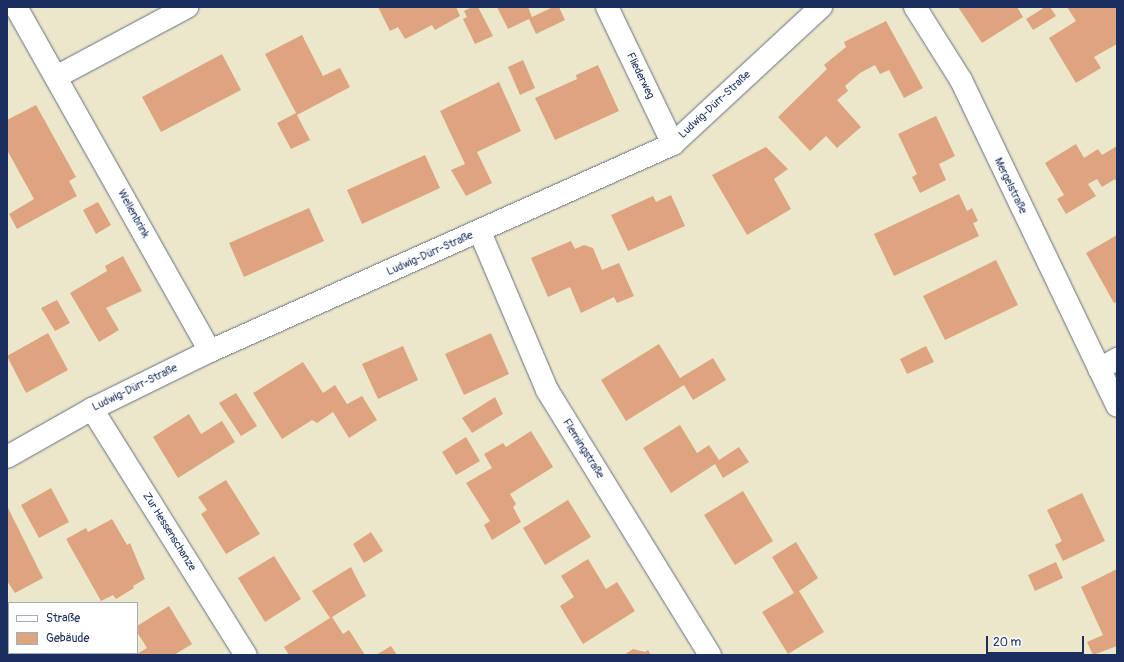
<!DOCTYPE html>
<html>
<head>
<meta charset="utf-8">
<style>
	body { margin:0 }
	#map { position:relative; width:1124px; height:662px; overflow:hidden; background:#ece7ca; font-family:Pangolin,sans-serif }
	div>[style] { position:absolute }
	.building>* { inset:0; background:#dda47f }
	.roads { filter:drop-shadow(0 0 1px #646f84) drop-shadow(0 0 1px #646f84) }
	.minor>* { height:22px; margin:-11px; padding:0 11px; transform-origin:11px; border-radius:11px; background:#fff }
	span { translate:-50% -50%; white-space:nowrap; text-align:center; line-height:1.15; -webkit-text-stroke:3px #fff; paint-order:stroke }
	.street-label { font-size:11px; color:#1b2f5e }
	.frame { position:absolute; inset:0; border:8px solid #1b2f5e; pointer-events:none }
	.legend { position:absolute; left:8px; top:602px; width:130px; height:52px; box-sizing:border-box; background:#fff; border:1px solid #a4acbf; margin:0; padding:5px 7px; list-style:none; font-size:12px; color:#1b2f5e }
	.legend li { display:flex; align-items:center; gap:8px; height:20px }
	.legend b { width:20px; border:1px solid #a4acbf }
	.scale { position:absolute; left:986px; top:636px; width:98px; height:18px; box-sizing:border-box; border:2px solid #1b2f5e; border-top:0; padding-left:5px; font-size:12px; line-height:14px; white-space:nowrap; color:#1b2f5e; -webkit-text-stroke:3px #fff; paint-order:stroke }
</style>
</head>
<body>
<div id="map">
	<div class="building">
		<i style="clip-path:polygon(378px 7px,456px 7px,460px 16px,435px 30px,432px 25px,405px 39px,398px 27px,390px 31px)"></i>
		<i style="clip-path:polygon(472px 7px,478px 7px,493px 36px,475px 44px,463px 19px,467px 17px,464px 11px)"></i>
		<i style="clip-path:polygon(497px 7px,528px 7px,532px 17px,553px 7px,559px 7px,565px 20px,536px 34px,529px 19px,508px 29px)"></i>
		<i style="clip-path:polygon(958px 7px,1017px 7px,1023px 17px,982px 43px)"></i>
		<i style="clip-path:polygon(1045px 7px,1050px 7px,1056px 16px,1033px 30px,1026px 19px)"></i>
		<i style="clip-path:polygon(1067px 7px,1117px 7px,1117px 44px,1094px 57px,1101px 68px,1076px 83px,1049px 38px,1076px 21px)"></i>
		<i style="clip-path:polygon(886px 21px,923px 88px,904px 98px,889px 70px,880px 74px,875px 65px,860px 73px,845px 86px,848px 91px,837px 100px,861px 127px,837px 148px,826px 136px,810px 151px,778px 117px,827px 69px,824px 65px,846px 47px,844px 42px)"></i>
		<i style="clip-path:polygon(302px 35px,323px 76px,340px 68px,350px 87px,297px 115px,310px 140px,291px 149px,277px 123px,296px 113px,265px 54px)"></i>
		<i style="clip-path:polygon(222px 54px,241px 90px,161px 132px,142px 97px)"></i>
		<i style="clip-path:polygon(523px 60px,535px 88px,520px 95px,508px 67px)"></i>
		<i style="clip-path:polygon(598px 65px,619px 111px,555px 140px,535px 98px,577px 79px,576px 75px)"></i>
		<i style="clip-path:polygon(499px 82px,521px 131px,477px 152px,492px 183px,466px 196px,451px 170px,465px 164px,440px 111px)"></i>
		<i style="clip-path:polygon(36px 105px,76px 177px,69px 181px,77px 196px,17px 229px,9px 214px,34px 199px,7px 150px,7px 120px)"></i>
		<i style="clip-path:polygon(936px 116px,955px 156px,939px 164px,946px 180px,920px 193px,912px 177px,917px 174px,898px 134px)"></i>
		<i style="clip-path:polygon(1076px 144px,1084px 158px,1098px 149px,1102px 155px,1117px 146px,1117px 183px,1115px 179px,1102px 187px,1097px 179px,1088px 184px,1096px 196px,1066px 214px,1057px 199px,1064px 195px,1045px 163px)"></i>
		<i style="clip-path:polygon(766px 147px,788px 169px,774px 179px,791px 209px,747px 235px,712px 175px)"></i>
		<i style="clip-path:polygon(425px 155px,440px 188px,362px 224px,347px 190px)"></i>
		<i style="clip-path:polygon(959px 194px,967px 211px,972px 208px,978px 221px,973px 223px,979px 236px,894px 276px,874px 234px)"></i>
		<i style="clip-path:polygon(671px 195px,685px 226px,628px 251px,611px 215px,653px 196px,656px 202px)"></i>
		<i style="clip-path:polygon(98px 202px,111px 225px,96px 234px,83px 210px)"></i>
		<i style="clip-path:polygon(309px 208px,324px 241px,244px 277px,229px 243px)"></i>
		<i style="clip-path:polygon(1117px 235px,1117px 302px,1114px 303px,1086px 253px)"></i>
		<i style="clip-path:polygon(571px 241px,575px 249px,584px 245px,593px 248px,602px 270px,619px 263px,634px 296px,617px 303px,614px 297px,581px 313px,570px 287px,548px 297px,531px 258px)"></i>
		<i style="clip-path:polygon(123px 256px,142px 291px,106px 308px,119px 330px,99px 342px,70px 293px,107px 271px,105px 266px)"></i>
		<i style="clip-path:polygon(996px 260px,1018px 305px,945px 340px,923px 296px)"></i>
		<i style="clip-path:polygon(57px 300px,70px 323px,55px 331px,41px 308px)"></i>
		<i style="clip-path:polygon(48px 333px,68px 370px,26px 393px,7px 356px)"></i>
		<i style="clip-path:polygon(491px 333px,509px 374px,464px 395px,445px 354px)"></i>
		<i style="clip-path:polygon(659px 344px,680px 378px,713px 358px,726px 380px,693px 400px,684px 385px,626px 421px,601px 380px)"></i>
		<i style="clip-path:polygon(403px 346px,418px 380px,378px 399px,362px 364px)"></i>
		<i style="clip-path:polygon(926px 346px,934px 362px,907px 374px,900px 359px)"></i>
		<i style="clip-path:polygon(303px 362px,323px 393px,335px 385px,347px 404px,362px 396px,377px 420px,349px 438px,333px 412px,317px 423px,312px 420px,282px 439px,253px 393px)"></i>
		<i style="clip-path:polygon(236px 393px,257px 426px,241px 436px,219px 403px)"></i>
		<i style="clip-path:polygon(495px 397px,503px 414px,472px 433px,462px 418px)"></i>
		<i style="clip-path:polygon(189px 414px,201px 434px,222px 421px,235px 442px,178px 478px,153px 437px)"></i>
		<i style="clip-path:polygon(680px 425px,697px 453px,709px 445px,719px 460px,739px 447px,749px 462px,723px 478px,715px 464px,671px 493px,643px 448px)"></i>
		<i style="clip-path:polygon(531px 431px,553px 467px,510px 494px,516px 504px,513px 507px,521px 522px,492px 540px,484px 525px,490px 521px,466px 483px,492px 468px,484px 454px,503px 443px,506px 447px)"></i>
		<i style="clip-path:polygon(466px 437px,480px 461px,456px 475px,442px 452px)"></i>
		<i style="clip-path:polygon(226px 480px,260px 534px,226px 554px,201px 514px,207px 510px,198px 497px)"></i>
		<i style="clip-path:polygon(51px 488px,69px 522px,39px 538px,21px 505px)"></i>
		<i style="clip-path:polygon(743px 491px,773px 541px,735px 565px,704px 515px)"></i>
		<i style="clip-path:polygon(1082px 493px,1105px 541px,1063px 561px,1055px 545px,1062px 541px,1047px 510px)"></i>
		<i style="clip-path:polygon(568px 500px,591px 537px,545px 565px,523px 528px)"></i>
		<i style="clip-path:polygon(7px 506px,43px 578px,15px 593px,7px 581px)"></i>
		<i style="clip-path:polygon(112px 519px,127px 545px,130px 543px,145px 579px,133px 586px,134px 588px,116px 599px,113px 595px,101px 601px,66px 539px,86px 528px,88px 532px)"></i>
		<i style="clip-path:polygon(371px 532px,383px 551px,364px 563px,353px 544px)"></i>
		<i style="clip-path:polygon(796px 542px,818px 578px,799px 591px,824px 632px,788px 654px,762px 612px,794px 593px,772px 557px)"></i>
		<i style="clip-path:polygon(274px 556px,301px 599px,265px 622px,238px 578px)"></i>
		<i style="clip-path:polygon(588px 559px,606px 589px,617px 582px,635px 611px,583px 644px,560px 606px,574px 597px,561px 576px)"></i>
		<i style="clip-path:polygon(1056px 562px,1063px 578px,1035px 591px,1028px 575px)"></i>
		<i style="clip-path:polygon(351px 567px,366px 596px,332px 617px,343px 634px,349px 630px,365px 655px,289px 655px,284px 647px,330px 618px,312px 591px)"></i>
		<i style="clip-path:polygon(1117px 569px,1117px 646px,1093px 655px,1087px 642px,1103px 635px,1081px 587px)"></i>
		<i style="clip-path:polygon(169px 606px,192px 644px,174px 655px,135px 655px,147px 648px,137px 632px,137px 626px)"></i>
		<i style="clip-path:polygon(391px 646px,397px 655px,376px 655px)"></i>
		<i style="clip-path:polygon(633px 649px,645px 652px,648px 650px,651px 655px,624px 655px)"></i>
	</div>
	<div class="roads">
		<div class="minor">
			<i style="left:16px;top:7px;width:395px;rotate:60.6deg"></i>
			<i style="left:607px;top:7px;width:152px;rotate:64.3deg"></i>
			<i style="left:915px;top:7px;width:86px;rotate:57.8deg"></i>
			<i style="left:961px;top:80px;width:361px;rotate:64.4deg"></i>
			<i style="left:56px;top:77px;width:149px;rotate:-28.1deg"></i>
			<i style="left:480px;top:232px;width:172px;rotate:67deg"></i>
			<i style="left:547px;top:390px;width:311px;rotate:58.4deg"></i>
			<i style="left:1099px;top:369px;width:21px;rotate:-29deg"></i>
			<i style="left:92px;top:409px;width:290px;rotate:58deg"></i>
			<i style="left:7px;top:457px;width:98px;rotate:-29.5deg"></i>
			<i style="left:92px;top:409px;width:131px;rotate:-26.2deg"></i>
			<i style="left:210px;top:351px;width:507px;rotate:-24.09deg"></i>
			<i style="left:673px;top:144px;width:202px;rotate:-42.8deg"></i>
		</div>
	</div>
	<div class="street-label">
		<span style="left:640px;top:76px;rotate:64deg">Fliederweg</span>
		<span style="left:715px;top:105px;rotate:-43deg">Ludwig-Dürr-Straße</span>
		<span style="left:1010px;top:186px;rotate:64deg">Mergelstraße</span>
		<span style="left:133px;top:214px;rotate:61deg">Wellenbrink</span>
		<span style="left:430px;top:254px;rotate:-24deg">Ludwig-Dürr-Straße</span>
		<span style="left:135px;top:388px;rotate:-26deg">Ludwig-Dürr-Straße</span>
		<span style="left:583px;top:449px;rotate:58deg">Flemingstraße</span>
		<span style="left:169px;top:532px;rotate:58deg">Zur Hessenschanze</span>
	</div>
	<div class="frame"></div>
	<ul class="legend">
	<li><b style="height:5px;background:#fff"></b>Straße</li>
	<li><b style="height:11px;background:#dda47f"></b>Gebäude</li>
	</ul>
	<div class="scale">20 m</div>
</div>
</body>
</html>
